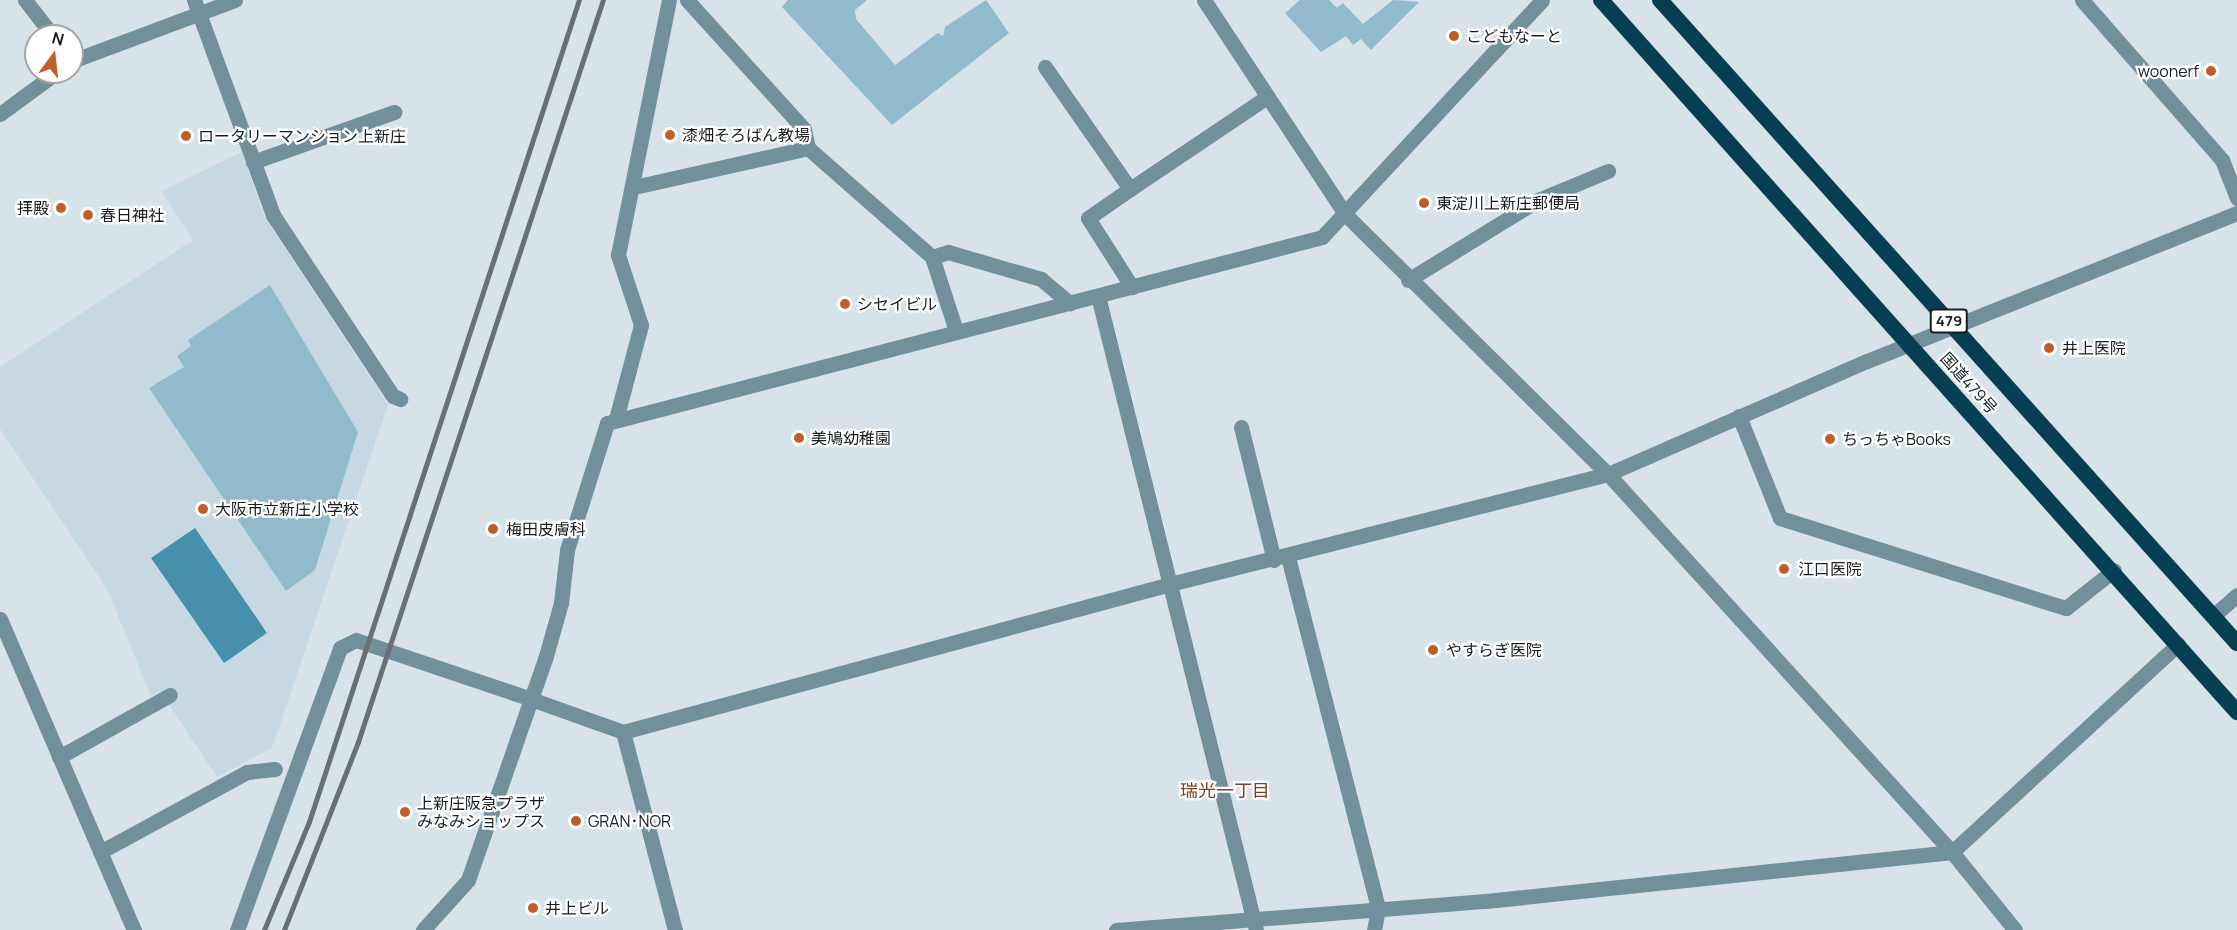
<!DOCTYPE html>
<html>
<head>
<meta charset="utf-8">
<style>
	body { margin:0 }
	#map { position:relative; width:2237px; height:930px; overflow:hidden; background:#d7e3e8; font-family:Manrope,"Noto Sans JP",sans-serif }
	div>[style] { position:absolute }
	.built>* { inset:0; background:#c6d9e2 }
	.green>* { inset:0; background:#91bacc }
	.water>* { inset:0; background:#4690ac }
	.service>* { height:15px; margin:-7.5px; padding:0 7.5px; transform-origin:7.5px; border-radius:7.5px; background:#728f9c }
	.minor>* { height:15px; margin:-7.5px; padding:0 7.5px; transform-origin:7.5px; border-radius:7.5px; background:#728f9c }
	.tertiary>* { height:15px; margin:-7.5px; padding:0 7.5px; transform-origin:7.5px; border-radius:7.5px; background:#728f9c }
	.trunk>* { height:16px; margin:-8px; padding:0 8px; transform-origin:8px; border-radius:8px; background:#063f51 }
	.rail>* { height:4.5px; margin:-2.25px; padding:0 2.25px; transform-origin:2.25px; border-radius:2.25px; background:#687073 }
	.dots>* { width:16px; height:16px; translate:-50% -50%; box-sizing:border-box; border:3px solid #fff; border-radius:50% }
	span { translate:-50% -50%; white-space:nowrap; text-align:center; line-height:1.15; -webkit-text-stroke:4.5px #fff; paint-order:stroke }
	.shield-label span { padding:2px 4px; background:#fff; border:2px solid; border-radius:4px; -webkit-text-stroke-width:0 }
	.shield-label { font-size:15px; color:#191d1f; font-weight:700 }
	.poi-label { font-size:16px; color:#191d1f }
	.left { translate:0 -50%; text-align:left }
	.right { translate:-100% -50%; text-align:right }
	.street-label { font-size:16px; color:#191d1f }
	.neighbourhood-label { font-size:18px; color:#7f3f1e }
	.north { position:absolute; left:24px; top:24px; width:60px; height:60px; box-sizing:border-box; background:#fff; border:2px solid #a3a5a5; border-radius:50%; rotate:15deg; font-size:16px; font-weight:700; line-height:24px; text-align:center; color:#191d1f }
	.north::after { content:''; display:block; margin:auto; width:21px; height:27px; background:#c15d27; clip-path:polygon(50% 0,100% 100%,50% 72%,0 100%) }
</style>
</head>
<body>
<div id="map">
	<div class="built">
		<i style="clip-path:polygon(242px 152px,264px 216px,388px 405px,272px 748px,217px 777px,160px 691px,151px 696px,107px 589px,0 429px,0 367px,193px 240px,161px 191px)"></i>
	</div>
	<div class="green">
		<i style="clip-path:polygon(788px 0,867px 0,855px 10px,856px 19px,895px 65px,938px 33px,943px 36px,945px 27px,986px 0,1009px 33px,892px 125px,782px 7px)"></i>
		<i style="clip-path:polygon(1300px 0,1329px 0,1337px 8px,1343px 3px,1363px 24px,1393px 0,1419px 2px,1371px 50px,1361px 39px,1353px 45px,1346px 36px,1321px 52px,1285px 13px)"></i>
		<i style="clip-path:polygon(270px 285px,358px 432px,315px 570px,286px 591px,149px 388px,184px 367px,177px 356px,191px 346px,188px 340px)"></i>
	</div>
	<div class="water">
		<i style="clip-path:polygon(195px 528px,267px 633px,224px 663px,151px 558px)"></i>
	</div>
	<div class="service">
		<i style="left:932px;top:257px;width:17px;rotate:-17deg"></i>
		<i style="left:948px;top:252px;width:97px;rotate:16.2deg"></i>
		<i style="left:1041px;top:279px;width:38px;rotate:40deg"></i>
		<i style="left:1408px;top:280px;width:153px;rotate:-31.6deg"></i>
		<i style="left:1538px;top:200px;width:76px;rotate:-22.5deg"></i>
		<i style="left:1241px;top:427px;width:137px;rotate:76.1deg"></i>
		<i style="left:1288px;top:557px;width:362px;rotate:75.6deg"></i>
		<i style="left:1378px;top:908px;width:22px;rotate:100deg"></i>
		<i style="left:59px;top:757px;width:127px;rotate:-29.2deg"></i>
		<i style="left:100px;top:852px;width:167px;rotate:-28.6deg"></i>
		<i style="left:247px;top:772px;width:28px;rotate:-6deg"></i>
	</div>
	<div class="minor">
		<i style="left:25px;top:0;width:46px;rotate:52.1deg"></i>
		<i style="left:194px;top:0;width:229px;rotate:69.8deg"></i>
		<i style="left:273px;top:215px;width:217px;rotate:56.5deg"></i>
		<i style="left:393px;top:396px;width:8px;rotate:23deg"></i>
		<i style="left:687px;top:0;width:174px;rotate:47.8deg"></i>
		<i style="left:804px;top:129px;width:19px;rotate:78deg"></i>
		<i style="left:808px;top:148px;width:165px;rotate:41.3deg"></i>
		<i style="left:932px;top:257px;width:78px;rotate:72deg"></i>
		<i style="left:1204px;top:0;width:258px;rotate:56.6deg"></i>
		<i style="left:1346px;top:215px;width:368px;rotate:44.7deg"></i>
		<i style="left:1608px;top:474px;width:511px;rotate:47.7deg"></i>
		<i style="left:1952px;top:852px;width:100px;rotate:51.1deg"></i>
		<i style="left:72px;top:61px;width:174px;rotate:-20.5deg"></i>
		<i style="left:1045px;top:67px;width:149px;rotate:55.1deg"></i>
		<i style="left:1130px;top:189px;width:51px;rotate:145.4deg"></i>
		<i style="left:1088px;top:218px;width:82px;rotate:57.5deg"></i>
		<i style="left:0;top:114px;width:71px;rotate:-36.4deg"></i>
		<i style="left:253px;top:162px;width:150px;rotate:-19.5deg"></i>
		<i style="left:634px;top:187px;width:178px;rotate:-12.6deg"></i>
		<i style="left:1130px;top:189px;width:165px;rotate:-33.9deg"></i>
		<i style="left:1098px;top:296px;width:653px;rotate:76.01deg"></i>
		<i style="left:1739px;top:416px;width:110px;rotate:68.1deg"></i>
		<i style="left:1780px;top:518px;width:300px;rotate:17.5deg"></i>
		<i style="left:2066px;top:608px;width:61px;rotate:-38.4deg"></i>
		<i style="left:616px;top:419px;width:97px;rotate:-75.1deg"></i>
		<i style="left:641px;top:325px;width:74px;rotate:-108.2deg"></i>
		<i style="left:618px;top:255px;width:260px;rotate:-78.7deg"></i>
		<i style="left:2213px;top:616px;width:32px;rotate:-41deg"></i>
		<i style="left:0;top:619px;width:339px;rotate:66.7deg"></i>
		<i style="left:623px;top:732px;width:205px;rotate:75.3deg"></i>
		<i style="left:237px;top:930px;width:300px;rotate:-69.9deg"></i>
		<i style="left:340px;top:648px;width:18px;rotate:-27deg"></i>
		<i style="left:356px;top:640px;width:185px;rotate:18.6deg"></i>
		<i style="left:423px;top:930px;width:67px;rotate:-48deg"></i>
		<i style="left:468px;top:880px;width:237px;rotate:-70.8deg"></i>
		<i style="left:546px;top:656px;width:55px;rotate:-74.2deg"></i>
		<i style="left:561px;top:603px;width:53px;rotate:-83.5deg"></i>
		<i style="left:567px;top:550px;width:133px;rotate:-72.5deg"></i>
		<i style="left:607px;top:423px;width:739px;rotate:-14.58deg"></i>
		<i style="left:1322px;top:237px;width:323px;rotate:-47.1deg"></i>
		<i style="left:1116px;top:930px;width:371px;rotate:-4.5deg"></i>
		<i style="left:1486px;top:901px;width:469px;rotate:-6deg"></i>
		<i style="left:1952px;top:852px;width:307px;rotate:-42.6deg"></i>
	</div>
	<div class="tertiary">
		<i style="left:2082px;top:0;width:213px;rotate:48.8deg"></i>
		<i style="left:2222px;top:160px;width:41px;rotate:68.5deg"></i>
		<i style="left:531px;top:699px;width:98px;rotate:19.7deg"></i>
		<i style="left:623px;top:732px;width:567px;rotate:-15.14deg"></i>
		<i style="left:1170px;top:584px;width:452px;rotate:-14.1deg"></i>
		<i style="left:1608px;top:474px;width:283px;rotate:-23.6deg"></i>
		<i style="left:1867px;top:361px;width:399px;rotate:-21.8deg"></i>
	</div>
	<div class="trunk">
		<i style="left:1601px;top:0;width:955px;rotate:48.23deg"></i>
		<i style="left:1660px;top:0;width:864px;rotate:48.1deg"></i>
	</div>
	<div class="rail">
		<i style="left:264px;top:930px;width:117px;rotate:-67.4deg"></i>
		<i style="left:309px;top:822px;width:865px;rotate:-71.82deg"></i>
		<i style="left:284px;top:930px;width:202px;rotate:-68.5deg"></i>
		<i style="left:358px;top:742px;width:781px;rotate:-71.73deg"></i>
	</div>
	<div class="dots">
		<i style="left:1454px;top:36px;background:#c15d27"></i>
		<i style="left:2211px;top:71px;background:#c15d27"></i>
		<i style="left:670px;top:135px;background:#c15d27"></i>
		<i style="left:186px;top:136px;background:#c15d27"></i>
		<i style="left:1424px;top:203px;background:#c15d27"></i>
		<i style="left:61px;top:208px;background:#c15d27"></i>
		<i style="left:88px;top:215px;background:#c15d27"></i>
		<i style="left:845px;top:304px;background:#c15d27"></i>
		<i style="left:2049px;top:348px;background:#c15d27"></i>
		<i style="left:799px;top:438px;background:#c15d27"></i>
		<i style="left:1830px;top:439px;background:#c15d27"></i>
		<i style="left:203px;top:509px;background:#c15d27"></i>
		<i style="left:493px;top:529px;background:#c15d27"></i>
		<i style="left:1784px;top:569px;background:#c15d27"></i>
		<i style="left:1433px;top:650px;background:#c15d27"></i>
		<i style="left:405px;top:812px;background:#c15d27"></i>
		<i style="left:576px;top:821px;background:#c15d27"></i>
		<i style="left:533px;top:908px;background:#c15d27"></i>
	</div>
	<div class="shield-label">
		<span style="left:1949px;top:321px">479</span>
	</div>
	<div class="poi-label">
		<span class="left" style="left:1466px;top:36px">こどもなーと</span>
		<span class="right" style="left:2199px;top:71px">woonerf</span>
		<span class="left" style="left:682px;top:135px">漆畑そろばん教場</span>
		<span class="left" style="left:198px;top:136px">ロータリーマンション上新庄</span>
		<span class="left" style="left:1436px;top:203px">東淀川上新庄郵便局</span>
		<span class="right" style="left:49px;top:208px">拝殿</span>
		<span class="left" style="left:100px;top:215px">春日神社</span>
		<span class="left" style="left:857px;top:304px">シセイビル</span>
		<span class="left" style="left:2062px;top:348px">井上医院</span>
		<span class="left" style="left:811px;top:438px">美鳩幼稚園</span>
		<span class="left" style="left:1842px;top:439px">ちっちゃBooks</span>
		<span class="left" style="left:215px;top:509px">大阪市立新庄小学校</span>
		<span class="left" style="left:506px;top:529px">梅田皮膚科</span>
		<span class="left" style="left:1798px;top:569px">江口医院</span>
		<span class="left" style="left:1446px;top:650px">やすらぎ医院</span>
		<span class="left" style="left:417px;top:812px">上新庄阪急プラザ<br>みなみショップス</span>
		<span class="left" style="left:588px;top:821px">GRAN･NOR</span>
		<span class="left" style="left:545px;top:908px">井上ビル</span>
	</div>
	<div class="street-label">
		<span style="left:1969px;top:383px;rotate:48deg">国道479号</span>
	</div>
	<div class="neighbourhood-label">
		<span style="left:1225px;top:790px">瑞光一丁目</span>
	</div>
	<div class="north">N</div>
</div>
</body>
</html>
